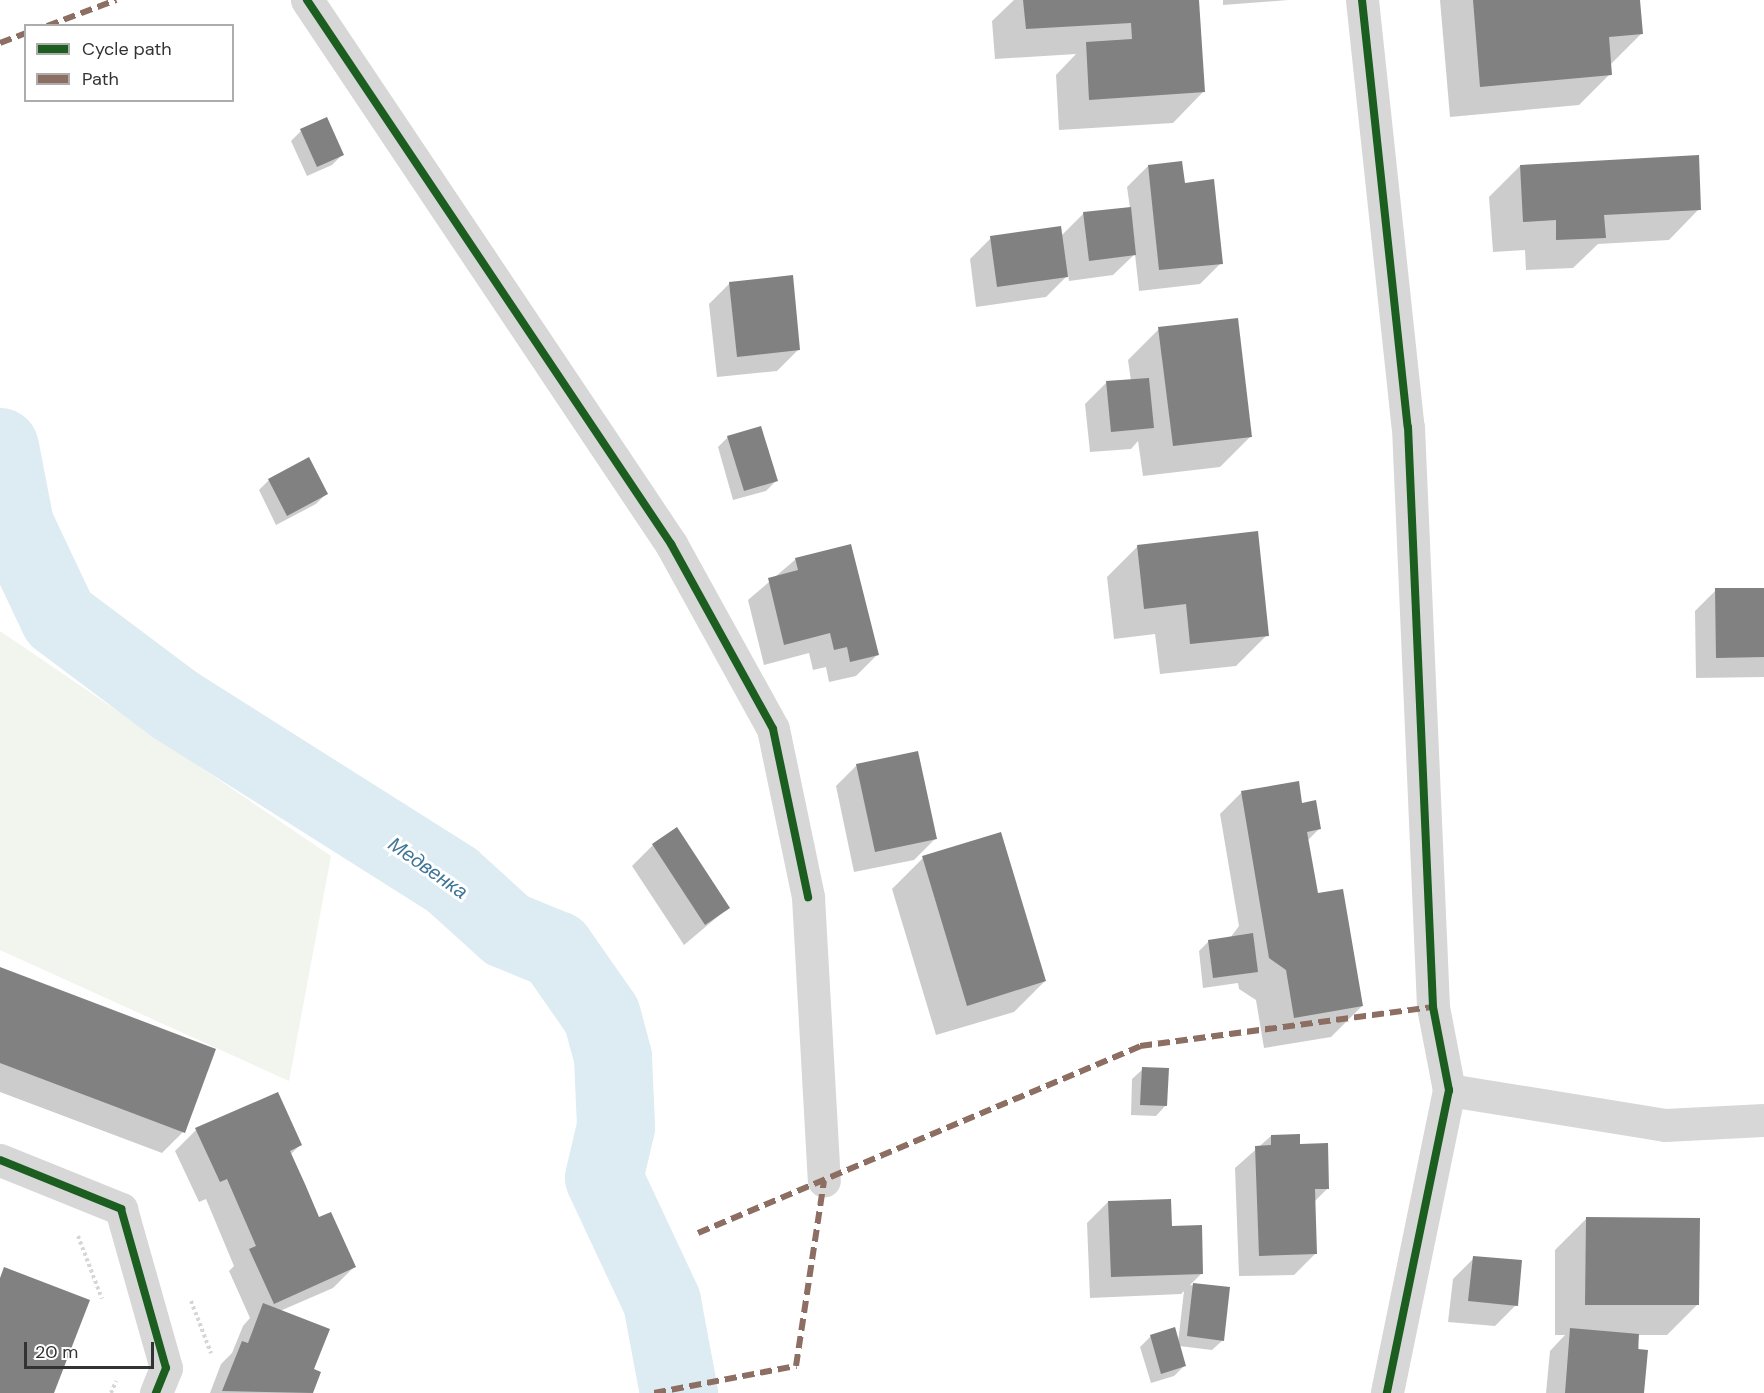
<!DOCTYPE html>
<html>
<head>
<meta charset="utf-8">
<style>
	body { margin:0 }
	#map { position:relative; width:1764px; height:1393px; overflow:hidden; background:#fff; font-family:"DM Sans",sans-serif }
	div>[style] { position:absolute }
	.green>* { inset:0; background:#f1f5ed }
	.shadow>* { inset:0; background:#0003 }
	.river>* { height:78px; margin:-39px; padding:0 39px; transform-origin:39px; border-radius:39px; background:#ddebf3 }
	.building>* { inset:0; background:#818181 }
	.path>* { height:4px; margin-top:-2px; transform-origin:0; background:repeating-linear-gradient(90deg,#d6d6d6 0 3px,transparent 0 6px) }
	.minor>* { height:33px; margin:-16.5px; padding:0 16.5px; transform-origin:16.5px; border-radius:16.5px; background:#d7d7d7 }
	.quiet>* { height:6px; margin-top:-3px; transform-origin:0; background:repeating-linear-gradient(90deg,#8d6e63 0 12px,transparent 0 18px) }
	.cycleway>* { height:8px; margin:-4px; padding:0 4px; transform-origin:4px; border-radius:4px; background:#1b5e20 }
	span { translate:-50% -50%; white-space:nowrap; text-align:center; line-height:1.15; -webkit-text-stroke:6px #fff; paint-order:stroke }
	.water-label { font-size:20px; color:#3f7597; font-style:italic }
	.legend { position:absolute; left:24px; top:24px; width:210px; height:78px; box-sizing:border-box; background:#fff; border:2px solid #adadad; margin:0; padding:8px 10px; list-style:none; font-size:18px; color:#333 }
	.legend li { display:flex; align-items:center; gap:12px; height:30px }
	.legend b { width:30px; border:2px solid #adadad }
	.scale { position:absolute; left:24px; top:1342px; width:130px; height:27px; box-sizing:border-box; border:3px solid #333; border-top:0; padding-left:8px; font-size:18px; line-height:21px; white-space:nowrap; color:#333; -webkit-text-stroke:4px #fff; paint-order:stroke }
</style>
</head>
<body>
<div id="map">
	<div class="green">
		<i style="clip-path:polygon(0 631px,331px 856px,289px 1081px,0 950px)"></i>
	</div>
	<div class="shadow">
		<i style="clip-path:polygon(1014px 0,1197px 0,1203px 92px,1173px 123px,1059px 130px,1056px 75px,1076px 54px,995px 59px,992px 21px)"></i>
		<i style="clip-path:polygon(1223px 0,1288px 0,1223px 5px)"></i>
		<i style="clip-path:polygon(1440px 0,1639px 0,1642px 33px,1611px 64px,1610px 74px,1579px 105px,1450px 117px)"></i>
		<i style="clip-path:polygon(301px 131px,342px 155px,332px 165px,307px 176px,291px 141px)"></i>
		<i style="clip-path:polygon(1148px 166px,1183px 184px,1221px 263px,1200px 284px,1139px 291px,1135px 254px,1113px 275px,1069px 281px,1068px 275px,1046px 297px,976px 307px,970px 259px,991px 238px,1061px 236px,1084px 213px,1130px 208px,1127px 187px)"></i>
		<i style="clip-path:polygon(1520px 166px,1699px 209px,1669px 240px,1598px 244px,1573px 268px,1526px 270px,1525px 250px,1493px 252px,1489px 197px)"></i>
		<i style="clip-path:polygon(730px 283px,798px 350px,777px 371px,717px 377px,709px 304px)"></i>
		<i style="clip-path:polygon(1159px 329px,1251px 436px,1220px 467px,1143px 476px,1138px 441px,1131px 449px,1090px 452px,1085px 404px,1106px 383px,1131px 381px,1128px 360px)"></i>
		<i style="clip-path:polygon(728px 437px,776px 481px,766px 491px,733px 500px,718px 447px)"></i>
		<i style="clip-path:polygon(269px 480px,326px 494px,316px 504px,276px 525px,259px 490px)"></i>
		<i style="clip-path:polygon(1138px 546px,1267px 635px,1236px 666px,1160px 674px,1155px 634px,1114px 639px,1107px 577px)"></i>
		<i style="clip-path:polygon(796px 559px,877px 655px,856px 676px,829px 682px,826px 667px,813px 670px,809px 653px,764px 665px,748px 600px)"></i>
		<i style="clip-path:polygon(1764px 589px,1764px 677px,1696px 678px,1695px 611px,1716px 590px)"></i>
		<i style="clip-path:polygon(857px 765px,935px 839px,914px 860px,854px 872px,836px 786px)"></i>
		<i style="clip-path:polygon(1241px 793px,1301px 805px,1319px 829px,1307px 841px,1317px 895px,1362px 1006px,1331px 1037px,1264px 1048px,1256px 1000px,1239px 989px,1238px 983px,1203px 988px,1199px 951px,1209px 941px,1230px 938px,1239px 926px,1220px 814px)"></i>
		<i style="clip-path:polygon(653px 845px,728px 908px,684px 945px,632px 866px)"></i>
		<i style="clip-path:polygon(923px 858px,1045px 981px,1014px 1012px,936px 1035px,892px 889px)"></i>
		<i style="clip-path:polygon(0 968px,183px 1132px,162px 1153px,0 1092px)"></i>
		<i style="clip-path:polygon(1143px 1069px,1166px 1105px,1156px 1116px,1131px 1115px,1132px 1079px)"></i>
		<i style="clip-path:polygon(196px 1130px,300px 1145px,290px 1155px,319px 1219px,354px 1267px,333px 1288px,280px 1311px,312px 1370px,319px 1373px,311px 1393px,210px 1393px,221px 1364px,232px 1353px,243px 1326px,250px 1318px,229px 1271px,234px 1266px,206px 1199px,199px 1202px,175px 1151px)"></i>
		<i style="clip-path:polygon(1271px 1136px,1299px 1146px,1328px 1188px,1313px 1203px,1315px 1254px,1294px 1275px,1239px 1276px,1235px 1168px)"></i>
		<i style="clip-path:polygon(1108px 1202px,1170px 1227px,1202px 1273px,1190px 1285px,1229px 1289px,1223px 1340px,1212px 1350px,1179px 1346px,1184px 1366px,1174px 1376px,1151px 1383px,1140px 1347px,1151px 1336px,1178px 1343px,1184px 1291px,1181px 1294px,1090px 1298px,1087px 1223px)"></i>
		<i style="clip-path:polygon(1586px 1219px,1698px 1304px,1667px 1335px,1638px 1335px,1642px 1393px,1546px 1393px,1550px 1351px,1565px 1335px,1555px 1335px,1555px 1250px)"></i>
		<i style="clip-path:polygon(1474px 1258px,1516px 1305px,1495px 1326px,1448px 1322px,1453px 1279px)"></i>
	</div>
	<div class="river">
		<i style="left:0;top:447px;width:79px;rotate:79.1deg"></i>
		<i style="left:15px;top:525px;width:103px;rotate:64.7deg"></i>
		<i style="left:59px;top:618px;width:145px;rotate:36.9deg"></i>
		<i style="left:175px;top:705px;width:329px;rotate:32.3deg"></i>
		<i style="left:453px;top:881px;width:73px;rotate:42.2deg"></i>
		<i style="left:507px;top:930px;width:53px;rotate:22.2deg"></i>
		<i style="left:556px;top:950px;width:80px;rotate:55.1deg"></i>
		<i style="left:602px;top:1016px;width:42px;rotate:75deg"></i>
		<i style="left:613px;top:1057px;width:70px;rotate:87.5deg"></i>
		<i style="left:616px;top:1127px;width:52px;rotate:103.2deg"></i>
		<i style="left:604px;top:1178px;width:137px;rotate:64.9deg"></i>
		<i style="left:662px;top:1302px;width:93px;rotate:79.4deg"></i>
	</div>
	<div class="building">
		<i style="clip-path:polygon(1023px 0,1199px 0,1205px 92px,1089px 100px,1086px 42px,1132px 39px,1131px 23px,1026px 29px)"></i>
		<i style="clip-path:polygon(1473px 0,1640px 0,1643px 34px,1609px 37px,1612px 75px,1480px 87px)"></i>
		<i style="clip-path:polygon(327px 117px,344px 155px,317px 167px,300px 129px)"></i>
		<i style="clip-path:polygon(1699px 155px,1701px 210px,1604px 215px,1606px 238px,1556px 240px,1556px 220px,1523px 222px,1520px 165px)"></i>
		<i style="clip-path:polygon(1182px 161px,1185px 183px,1214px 179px,1223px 264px,1159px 270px,1148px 165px)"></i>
		<i style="clip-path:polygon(1131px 207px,1136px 255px,1089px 261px,1083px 212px)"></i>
		<i style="clip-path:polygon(1061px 226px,1068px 277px,997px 287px,990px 236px)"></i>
		<i style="clip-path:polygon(793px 275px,800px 350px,737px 357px,729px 282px)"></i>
		<i style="clip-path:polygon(1238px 318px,1252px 437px,1173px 446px,1158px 327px)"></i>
		<i style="clip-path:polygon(1149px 378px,1154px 428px,1111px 432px,1106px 381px)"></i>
		<i style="clip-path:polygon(761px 426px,778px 481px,744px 491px,727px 436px)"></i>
		<i style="clip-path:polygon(309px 457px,328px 494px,287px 516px,268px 479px)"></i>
		<i style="clip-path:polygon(1258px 531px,1269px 636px,1190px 644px,1186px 604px,1144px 609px,1137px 545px)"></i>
		<i style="clip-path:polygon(851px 544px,879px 655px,850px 662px,847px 647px,834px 650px,830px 633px,784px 645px,768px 578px,798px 570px,795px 558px)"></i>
		<i style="clip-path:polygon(1715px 588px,1764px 588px,1764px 657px,1716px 658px)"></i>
		<i style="clip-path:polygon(918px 751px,937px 839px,875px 852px,856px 764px)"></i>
		<i style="clip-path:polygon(1299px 781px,1302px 803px,1316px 800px,1321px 829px,1307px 832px,1318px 893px,1343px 889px,1363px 1006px,1294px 1018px,1286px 970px,1269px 958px,1241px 791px)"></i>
		<i style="clip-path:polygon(677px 827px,730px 908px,705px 925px,652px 844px)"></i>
		<i style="clip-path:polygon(1001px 832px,1046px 981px,967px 1006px,922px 856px)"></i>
		<i style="clip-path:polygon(1253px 933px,1258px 972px,1213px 978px,1208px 940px)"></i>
		<i style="clip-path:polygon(0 967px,216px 1049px,185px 1133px,0 1063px)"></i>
		<i style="clip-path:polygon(1142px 1067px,1169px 1068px,1167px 1106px,1140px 1105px)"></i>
		<i style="clip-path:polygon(278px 1092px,302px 1145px,290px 1151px,305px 1184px,319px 1217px,331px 1212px,356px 1267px,274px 1304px,249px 1249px,256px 1246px,227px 1179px,220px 1182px,195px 1128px)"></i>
		<i style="clip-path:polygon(1300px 1134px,1300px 1144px,1328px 1143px,1329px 1189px,1315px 1189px,1317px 1254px,1259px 1256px,1255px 1146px,1271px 1145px,1271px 1135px)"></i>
		<i style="clip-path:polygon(1171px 1199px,1172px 1226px,1202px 1225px,1203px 1274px,1111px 1277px,1108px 1201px)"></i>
		<i style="clip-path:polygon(1586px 1217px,1700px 1218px,1699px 1305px,1585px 1305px)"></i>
		<i style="clip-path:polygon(1473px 1256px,1522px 1260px,1518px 1306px,1468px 1301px)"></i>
		<i style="clip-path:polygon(4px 1267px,90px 1300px,54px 1393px,0 1393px,0 1278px)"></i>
		<i style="clip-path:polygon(1193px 1283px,1230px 1287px,1224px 1341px,1187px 1336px)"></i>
		<i style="clip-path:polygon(263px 1303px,330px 1329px,314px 1369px,321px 1372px,313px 1393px,222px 1391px,242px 1341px,248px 1343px)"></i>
		<i style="clip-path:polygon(1175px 1327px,1186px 1366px,1161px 1374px,1150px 1335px)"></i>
		<i style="clip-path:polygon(1570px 1328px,1639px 1334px,1638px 1349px,1648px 1350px,1644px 1393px,1565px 1393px)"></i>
	</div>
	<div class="path">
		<i style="left:78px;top:1236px;width:67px;rotate:69.1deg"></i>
		<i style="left:191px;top:1301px;width:56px;rotate:69deg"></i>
		<i style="left:111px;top:1393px;width:13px;rotate:-67deg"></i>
	</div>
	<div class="minor">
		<i style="left:307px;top:0;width:655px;rotate:56.21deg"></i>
		<i style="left:671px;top:544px;width:211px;rotate:61.1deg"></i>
		<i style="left:773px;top:729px;width:172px;rotate:78.2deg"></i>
		<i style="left:808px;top:897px;width:284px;rotate:86.8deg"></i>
		<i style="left:1362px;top:0;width:429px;rotate:83.9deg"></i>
		<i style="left:1408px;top:427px;width:581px;rotate:87.53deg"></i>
		<i style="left:1433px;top:1007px;width:85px;rotate:79.1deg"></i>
		<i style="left:1449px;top:1090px;width:309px;rotate:101.6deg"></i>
		<i style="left:1449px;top:1090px;width:219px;rotate:9.2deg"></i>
		<i style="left:1665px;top:1125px;width:99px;rotate:-2.9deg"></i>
		<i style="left:0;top:1160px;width:131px;rotate:22deg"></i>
		<i style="left:121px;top:1209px;width:165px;rotate:74.2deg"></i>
		<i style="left:166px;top:1368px;width:27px;rotate:112deg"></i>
	</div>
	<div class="quiet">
		<i style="left:47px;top:26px;width:74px;rotate:-20.6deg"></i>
		<i style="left:0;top:43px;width:28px;rotate:-21deg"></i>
		<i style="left:698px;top:1233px;width:480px;rotate:-22.9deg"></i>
		<i style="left:1140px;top:1046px;width:296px;rotate:-7.6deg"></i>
		<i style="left:654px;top:1393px;width:145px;rotate:-10.8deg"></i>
		<i style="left:796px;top:1366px;width:187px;rotate:-81.4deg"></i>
	</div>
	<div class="cycleway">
		<i style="left:307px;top:0;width:655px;rotate:56.21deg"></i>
		<i style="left:671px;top:544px;width:211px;rotate:61.1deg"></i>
		<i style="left:773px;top:729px;width:172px;rotate:78.2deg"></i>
		<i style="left:1362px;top:0;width:429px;rotate:83.9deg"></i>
		<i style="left:1408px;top:427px;width:581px;rotate:87.53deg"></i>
		<i style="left:1433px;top:1007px;width:85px;rotate:79.1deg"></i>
		<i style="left:1449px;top:1090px;width:309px;rotate:101.6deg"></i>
		<i style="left:0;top:1160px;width:131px;rotate:22deg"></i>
		<i style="left:121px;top:1209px;width:165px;rotate:74.2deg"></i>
		<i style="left:166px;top:1368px;width:27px;rotate:112deg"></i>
	</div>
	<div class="water-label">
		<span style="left:428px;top:868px;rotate:35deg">Медвенка</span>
	</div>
	<ul class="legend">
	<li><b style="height:8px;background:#1b5e20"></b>Cycle path</li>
	<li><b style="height:8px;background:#8d6e63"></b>Path</li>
	</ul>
	<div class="scale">20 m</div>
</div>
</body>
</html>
